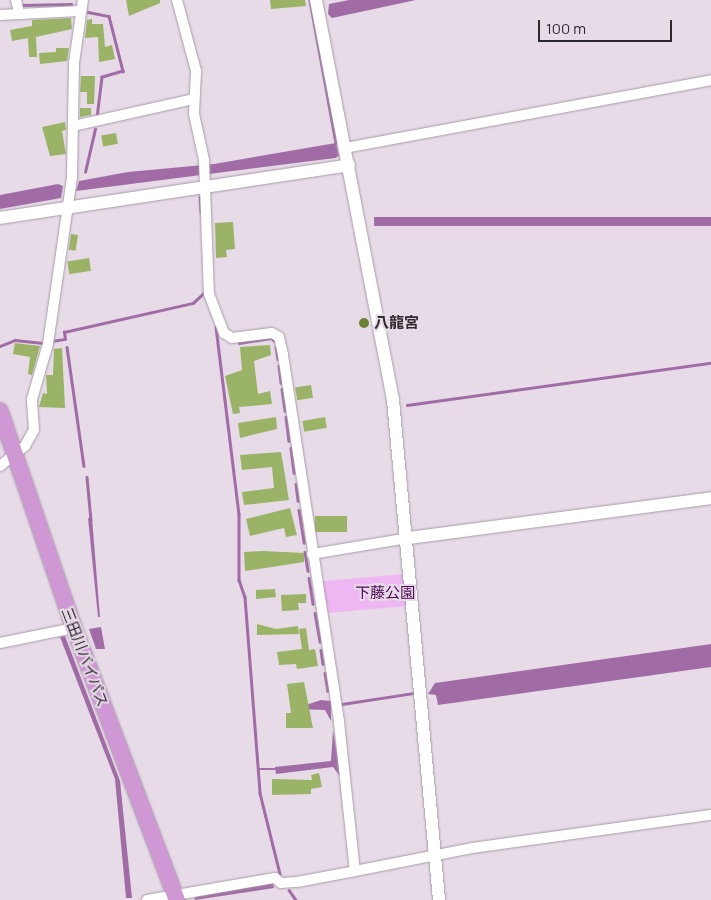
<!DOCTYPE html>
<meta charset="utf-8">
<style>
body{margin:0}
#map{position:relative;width:711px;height:900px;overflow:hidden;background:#e7dbe8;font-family:Manrope,"Noto Sans JP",sans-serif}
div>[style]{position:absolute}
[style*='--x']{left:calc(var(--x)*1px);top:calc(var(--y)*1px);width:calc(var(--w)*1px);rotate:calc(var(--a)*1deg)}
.green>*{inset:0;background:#eeb6f3;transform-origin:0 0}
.water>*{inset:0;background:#a16ca6;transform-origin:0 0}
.stream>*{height:2.5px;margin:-1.25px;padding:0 1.25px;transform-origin:1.25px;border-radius:1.25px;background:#a16ca6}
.building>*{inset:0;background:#9bb367;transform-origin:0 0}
.roads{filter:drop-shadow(0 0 1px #a79ba8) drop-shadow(0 0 1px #a79ba8)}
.minor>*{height:10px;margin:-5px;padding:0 5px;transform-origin:5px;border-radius:5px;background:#fff}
.tertiary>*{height:12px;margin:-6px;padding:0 6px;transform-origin:6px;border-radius:6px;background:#fff}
.trunk>*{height:16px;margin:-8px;padding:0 8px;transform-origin:8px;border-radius:8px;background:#cf97d4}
.dots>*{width:14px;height:14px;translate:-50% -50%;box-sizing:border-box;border:2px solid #e7dbe8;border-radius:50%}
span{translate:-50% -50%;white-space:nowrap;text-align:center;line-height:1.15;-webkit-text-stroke:4px #e7dbe8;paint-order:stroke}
.poi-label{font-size:15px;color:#2e292e;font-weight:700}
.left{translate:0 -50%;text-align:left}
.park-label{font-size:15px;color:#4c0653}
.street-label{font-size:15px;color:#2e292e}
.scale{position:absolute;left:538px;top:20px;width:134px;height:22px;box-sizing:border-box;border:2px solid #2e292e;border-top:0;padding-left:6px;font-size:15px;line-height:18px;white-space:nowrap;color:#2e292e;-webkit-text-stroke:4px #e7dbe8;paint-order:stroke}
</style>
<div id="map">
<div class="green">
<div style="left:405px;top:574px;width:32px;height:86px;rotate:85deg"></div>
</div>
<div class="water">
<div style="clip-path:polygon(349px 0,416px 0,332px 18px,328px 14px,329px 4px)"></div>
<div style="clip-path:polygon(336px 143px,339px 156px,335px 158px,76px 191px,79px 181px,128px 172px,214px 164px)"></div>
<div style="clip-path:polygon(58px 184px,63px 186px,61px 198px,0 209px,0 195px)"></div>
<div style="left:711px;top:217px;width:9px;height:337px;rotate:90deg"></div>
<div style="clip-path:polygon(88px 518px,92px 518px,100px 617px,98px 617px)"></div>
<div style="clip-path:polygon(101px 627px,105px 649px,96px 649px,89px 629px)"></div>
<div style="clip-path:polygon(65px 636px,120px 781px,132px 898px,126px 898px,115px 779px,60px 637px)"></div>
<div style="clip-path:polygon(711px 644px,711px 667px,438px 705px,436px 695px,428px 694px,435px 683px)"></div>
<div style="clip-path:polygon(321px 700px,331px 701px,331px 721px,325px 710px,294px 709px)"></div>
<div style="clip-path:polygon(333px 730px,341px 778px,333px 767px,276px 774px,275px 767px,331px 761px)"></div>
<div style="clip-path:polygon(273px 883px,274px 888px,195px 900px,194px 896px)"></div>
</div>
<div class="stream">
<div style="--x:310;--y:0;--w:145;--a:79.7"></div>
<div style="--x:22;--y:5;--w:49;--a:-1.2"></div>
<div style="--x:88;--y:12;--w:21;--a:11"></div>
<div style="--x:109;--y:16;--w:57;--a:75.7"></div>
<div style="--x:123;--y:71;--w:22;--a:164"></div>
<div style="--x:102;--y:77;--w:41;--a:97"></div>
<div style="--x:85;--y:172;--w:44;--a:-76.9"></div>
<div style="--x:200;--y:197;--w:16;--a:86"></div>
<div style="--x:216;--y:327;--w:188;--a:83"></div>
<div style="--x:239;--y:514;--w:66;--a:90"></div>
<div style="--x:239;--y:580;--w:18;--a:71"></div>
<div style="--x:245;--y:597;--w:197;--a:85.6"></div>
<div style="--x:260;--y:793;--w:83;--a:76.1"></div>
<div style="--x:52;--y:341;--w:13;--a:-9"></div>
<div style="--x:65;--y:339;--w:7;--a:-98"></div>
<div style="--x:64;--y:332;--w:132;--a:-12.7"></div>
<div style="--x:193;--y:303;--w:16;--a:-43"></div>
<div style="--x:239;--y:343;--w:32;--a:-9"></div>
<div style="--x:271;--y:338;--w:6;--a:39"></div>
<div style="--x:0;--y:346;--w:16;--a:-22"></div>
<div style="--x:15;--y:340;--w:28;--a:6"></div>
<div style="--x:67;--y:347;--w:120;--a:81.9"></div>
<div style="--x:276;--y:347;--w:12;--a:81"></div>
<div style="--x:279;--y:366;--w:17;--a:83"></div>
<div style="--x:282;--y:389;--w:22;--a:82"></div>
<div style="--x:407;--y:405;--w:307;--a:-7.9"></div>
<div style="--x:286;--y:417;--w:24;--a:83"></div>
<div style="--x:291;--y:448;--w:25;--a:83"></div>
<div style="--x:87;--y:477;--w:43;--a:84.7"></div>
<div style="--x:296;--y:484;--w:17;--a:83"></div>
<div style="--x:299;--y:510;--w:33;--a:81"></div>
<div style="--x:305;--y:552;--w:19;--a:81"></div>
<div style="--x:309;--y:578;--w:26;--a:81"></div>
<div style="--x:315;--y:613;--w:29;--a:80"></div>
<div style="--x:321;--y:650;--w:14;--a:82"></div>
<div style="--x:325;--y:673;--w:18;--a:81"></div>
<div style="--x:342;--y:704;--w:73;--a:-8.7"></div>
<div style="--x:258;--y:769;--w:17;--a:0"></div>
<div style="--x:289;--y:890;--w:12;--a:55"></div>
</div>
<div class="building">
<div style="clip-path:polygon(126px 0,160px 0,160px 3px,129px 16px)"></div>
<div style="clip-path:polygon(270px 0,305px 0,306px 6px,271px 9px)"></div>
<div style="clip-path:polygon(71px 18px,72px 29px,36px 37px,37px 57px,29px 57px,28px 38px,12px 41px,10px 30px,32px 26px,32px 20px)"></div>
<div style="clip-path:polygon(92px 19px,92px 24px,103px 24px,105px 47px,112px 45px,115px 59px,99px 62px,98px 37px,85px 38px,87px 20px)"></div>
<div style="clip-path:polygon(56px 48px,69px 48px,67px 61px,40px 64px,39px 53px,56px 52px)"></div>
<div style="clip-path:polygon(81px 76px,95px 76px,94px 104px,87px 104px,87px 92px,80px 92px)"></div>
<div style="clip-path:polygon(80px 108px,91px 108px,91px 115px,80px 117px)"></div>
<div style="clip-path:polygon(65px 122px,66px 130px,62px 131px,66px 154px,50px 156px,42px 127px)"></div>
<div style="left:116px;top:133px;width:11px;height:15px;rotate:80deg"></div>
<div style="clip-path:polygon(233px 222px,235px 249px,226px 250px,227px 257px,216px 258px,215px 223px)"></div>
<div style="left:71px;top:234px;width:7px;height:16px;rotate:8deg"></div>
<div style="left:89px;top:258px;width:13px;height:22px;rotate:81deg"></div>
<div style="clip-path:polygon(15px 343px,40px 346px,32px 375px,28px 374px,30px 357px,13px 354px)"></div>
<div style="clip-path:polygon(270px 345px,271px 355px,254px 361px,258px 394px,270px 391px,272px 404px,239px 407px,240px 413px,233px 414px,225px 376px,242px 370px,240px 347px)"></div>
<div style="clip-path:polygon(62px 348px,65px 408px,39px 407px,43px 393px,47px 394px,46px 375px,53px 375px,54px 349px)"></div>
<div style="left:311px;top:385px;width:13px;height:16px;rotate:81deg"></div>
<div style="clip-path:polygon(276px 417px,277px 429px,240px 438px,238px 423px)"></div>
<div style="left:325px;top:417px;width:11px;height:23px;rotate:80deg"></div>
<div style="clip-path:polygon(281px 452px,289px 500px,244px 505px,242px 492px,274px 488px,272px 467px,242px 470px,240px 455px)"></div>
<div style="clip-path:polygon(290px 508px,297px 535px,286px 537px,284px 528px,250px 536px,246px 519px)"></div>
<div style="left:315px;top:516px;width:32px;height:16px"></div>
<div style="clip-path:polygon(263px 551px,304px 553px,304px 562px,245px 571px,244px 552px)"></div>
<div style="clip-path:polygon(275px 589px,276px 597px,256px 599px,256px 590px)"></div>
<div style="clip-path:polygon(306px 594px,306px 603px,298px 603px,299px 610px,282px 611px,281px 595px)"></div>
<div style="clip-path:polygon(257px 624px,276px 629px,298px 626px,299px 634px,257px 635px)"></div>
<div style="clip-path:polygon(306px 628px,309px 650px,315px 649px,318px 666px,297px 669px,296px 664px,279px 665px,277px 652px,302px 649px,299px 629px)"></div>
<div style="clip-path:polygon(304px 682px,313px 728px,286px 728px,286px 713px,291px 713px,287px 684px)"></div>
<div style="clip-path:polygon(319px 773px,322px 787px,311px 789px,311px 794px,272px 795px,272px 779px,312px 780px,311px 775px)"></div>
</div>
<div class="roads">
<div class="minor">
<div style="--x:16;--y:0;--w:13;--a:77"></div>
<div style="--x:177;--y:0;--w:73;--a:75"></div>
<div style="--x:196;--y:71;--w:43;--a:92.7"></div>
<div style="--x:194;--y:114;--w:47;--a:77.7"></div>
<div style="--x:204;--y:160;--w:134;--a:87.9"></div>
<div style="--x:209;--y:294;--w:42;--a:69"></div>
<div style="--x:224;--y:333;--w:9;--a:32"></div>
<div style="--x:232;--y:338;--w:40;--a:-7.1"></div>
<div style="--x:272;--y:333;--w:8;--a:30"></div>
<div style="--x:279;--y:337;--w:18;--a:77"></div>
<div style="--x:283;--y:355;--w:371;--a:81.3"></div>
<div style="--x:339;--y:722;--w:150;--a:83.9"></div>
<div style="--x:355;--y:871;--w:119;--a:-11.1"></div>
<div style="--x:472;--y:848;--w:241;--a:-7.9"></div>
<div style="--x:0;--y:15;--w:79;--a:-2.9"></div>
<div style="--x:73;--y:126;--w:124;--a:-12.6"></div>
<div style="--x:345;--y:148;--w:372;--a:-10.5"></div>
<div style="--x:0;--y:466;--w:32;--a:-39"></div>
<div style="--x:25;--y:446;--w:18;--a:-61"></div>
<div style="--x:34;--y:430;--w:31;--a:-94"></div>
<div style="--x:32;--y:399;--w:57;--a:-73.8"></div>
<div style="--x:48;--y:344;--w:169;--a:-81.8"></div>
<div style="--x:72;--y:177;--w:114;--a:-89"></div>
<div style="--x:74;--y:63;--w:64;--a:-81.9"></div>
<div style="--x:312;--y:554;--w:98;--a:-9.4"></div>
<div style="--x:0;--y:643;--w:76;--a:-11.5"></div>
<div style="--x:147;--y:900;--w:130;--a:-9.8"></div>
<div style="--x:275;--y:878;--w:8;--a:40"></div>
<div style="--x:281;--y:883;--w:16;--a:-4"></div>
<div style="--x:297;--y:882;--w:59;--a:-10.7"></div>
</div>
<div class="tertiary">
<div style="--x:316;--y:0;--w:407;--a:79.1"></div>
<div style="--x:393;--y:400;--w:502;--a:84.74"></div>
<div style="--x:0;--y:218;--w:353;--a:-8.6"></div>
<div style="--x:409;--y:538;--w:305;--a:-7.5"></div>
</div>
<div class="trunk">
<div style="--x:0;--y:411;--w:229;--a:71.2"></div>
<div style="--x:74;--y:628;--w:291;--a:69.3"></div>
</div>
</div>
<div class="dots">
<div style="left:364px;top:323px;background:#6c8334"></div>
</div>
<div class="poi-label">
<span class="left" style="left:374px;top:323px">八龍宮</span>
</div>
<div class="park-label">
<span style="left:385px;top:593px">下藤公園</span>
</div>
<div class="street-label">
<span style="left:85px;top:657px;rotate:69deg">三田川バイパス</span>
</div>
<div class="scale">100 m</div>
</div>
